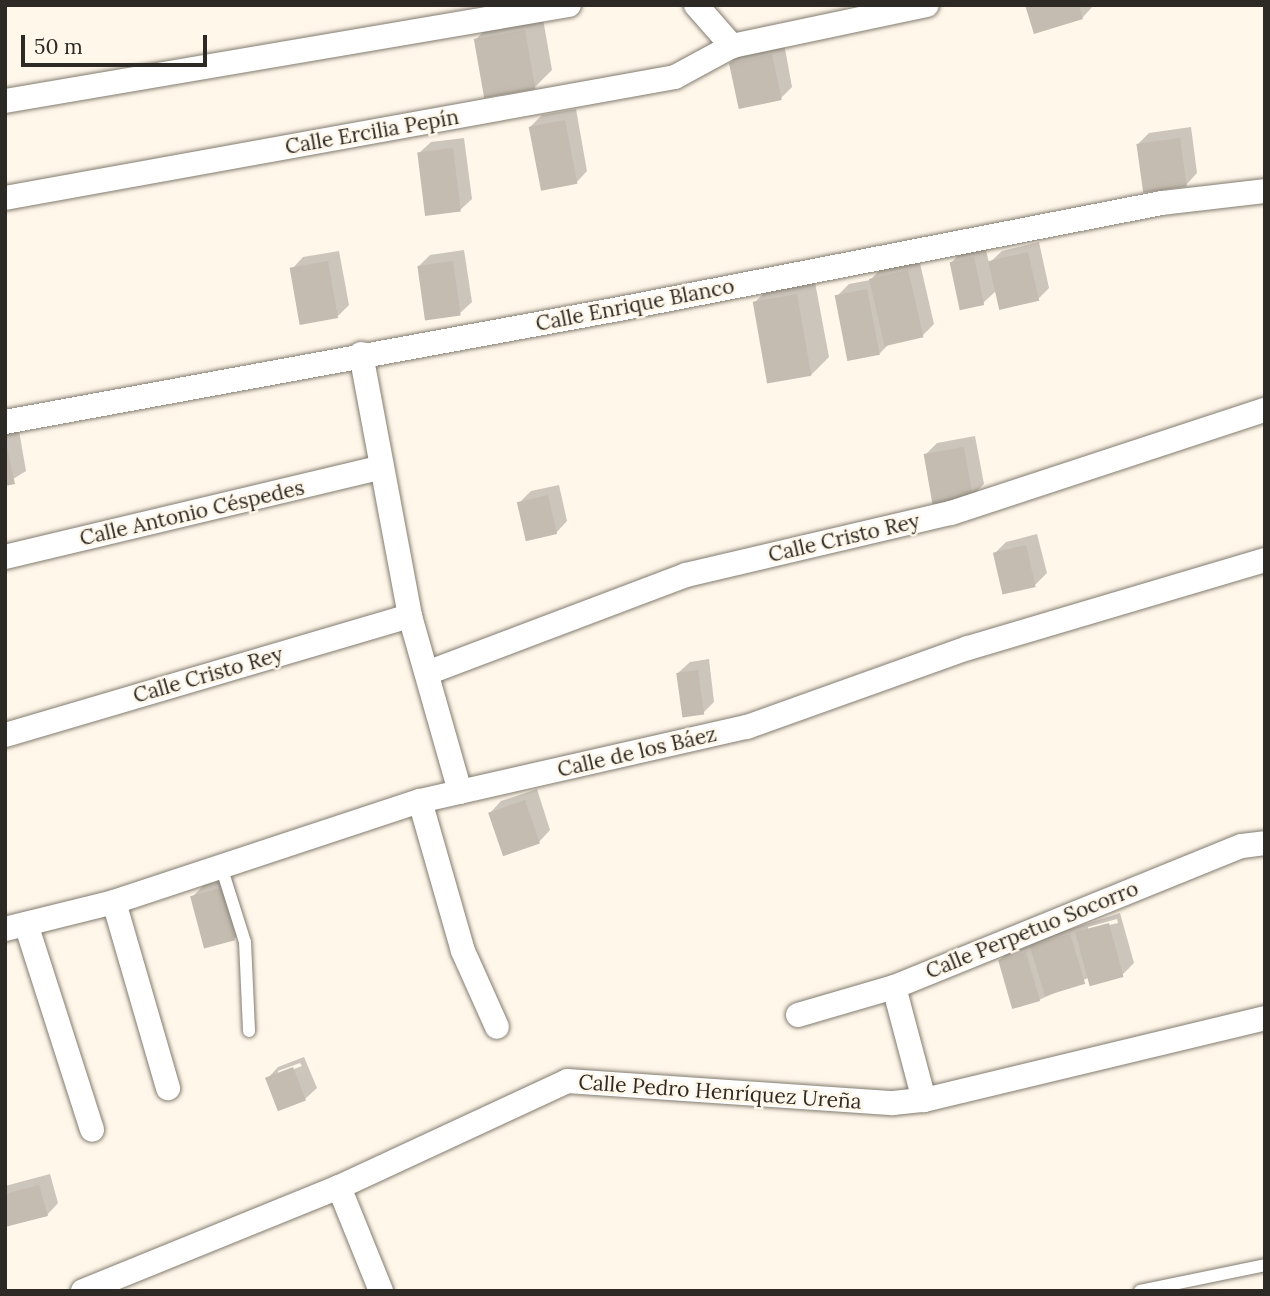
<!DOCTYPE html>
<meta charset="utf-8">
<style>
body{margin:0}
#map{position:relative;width:1270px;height:1296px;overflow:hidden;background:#fff7ea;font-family:Lora,serif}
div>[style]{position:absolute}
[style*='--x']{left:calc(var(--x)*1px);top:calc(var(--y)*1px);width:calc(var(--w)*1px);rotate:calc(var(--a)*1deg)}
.shadow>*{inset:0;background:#0003}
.building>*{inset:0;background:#c4bcb0;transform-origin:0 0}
.roads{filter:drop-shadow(0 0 2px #827b6f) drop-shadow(0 0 2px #827b6f)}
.lane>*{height:12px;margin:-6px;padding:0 6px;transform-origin:6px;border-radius:6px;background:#fff}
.street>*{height:24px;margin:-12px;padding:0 12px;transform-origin:12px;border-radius:12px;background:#fff}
span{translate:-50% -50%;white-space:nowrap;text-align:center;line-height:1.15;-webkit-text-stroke:5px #fff7ea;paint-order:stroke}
.street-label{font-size:21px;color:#2d2a25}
.frame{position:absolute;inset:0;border:7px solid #2d2a25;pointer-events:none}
.scale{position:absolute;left:21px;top:35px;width:186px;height:32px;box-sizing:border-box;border:4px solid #2d2a25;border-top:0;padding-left:9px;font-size:21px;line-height:24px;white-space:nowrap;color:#2d2a25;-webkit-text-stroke:5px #fff7ea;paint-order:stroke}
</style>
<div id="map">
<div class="shadow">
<div style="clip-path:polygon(1027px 5px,1094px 5px,1083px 17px,1035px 31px)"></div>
<div style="clip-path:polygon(542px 13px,552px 70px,535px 87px,476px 39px,494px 22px)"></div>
<div style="clip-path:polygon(784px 43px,792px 87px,781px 98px,730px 63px,742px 51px)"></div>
<div style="clip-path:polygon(576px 109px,587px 171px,576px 183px,530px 127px,542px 115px)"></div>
<div style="clip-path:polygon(1191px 127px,1197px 173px,1186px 185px,1138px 144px,1149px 133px)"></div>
<div style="clip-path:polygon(464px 138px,472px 199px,460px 210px,419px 153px,431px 142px)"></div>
<div style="clip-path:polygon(1039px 242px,1049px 288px,1038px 299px,997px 290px,983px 303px,951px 263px,962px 251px,985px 246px,989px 263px,1002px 251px)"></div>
<div style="clip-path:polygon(464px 250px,472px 302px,460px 313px,418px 267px,430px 255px)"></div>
<div style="clip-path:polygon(339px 251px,349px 305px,337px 317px,292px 269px,303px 257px)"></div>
<div style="clip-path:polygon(919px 259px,934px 324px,922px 336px,890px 343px,879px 354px,837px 296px,849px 284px,870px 280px,882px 268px)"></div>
<div style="clip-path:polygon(814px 277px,829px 357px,811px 375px,755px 302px,772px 285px)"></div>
<div style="clip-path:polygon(18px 425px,26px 471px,5px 484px,5px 427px)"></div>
<div style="clip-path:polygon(975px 436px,984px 484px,972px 496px,926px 454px,937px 443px)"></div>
<div style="clip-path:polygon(559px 485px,567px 521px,556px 533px,519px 503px,531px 491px)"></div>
<div style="clip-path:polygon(1037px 534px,1047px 573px,1035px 585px,995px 553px,1006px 542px)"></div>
<div style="clip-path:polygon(709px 659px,714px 702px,703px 713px,678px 673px,690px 662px)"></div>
<div style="clip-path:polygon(537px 789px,550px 830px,539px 842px,490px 813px,501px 801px)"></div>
<div style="clip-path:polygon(232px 878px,246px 927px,234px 939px,192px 897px,204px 885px)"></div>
<div style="clip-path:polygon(evenodd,1120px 913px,1134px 963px,1122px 975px,1088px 978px,1039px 1000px,1000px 960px,1011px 948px,1120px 913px,1117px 919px,1118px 923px,1088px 930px,1088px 927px,1117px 919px)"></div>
<div style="clip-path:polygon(evenodd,304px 1057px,317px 1088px,305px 1099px,267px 1079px,278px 1067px,304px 1057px,300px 1063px,302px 1066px,278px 1075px,278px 1071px,300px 1063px)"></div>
<div style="clip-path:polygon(50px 1174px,58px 1203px,47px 1215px,5px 1226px,5px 1186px)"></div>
</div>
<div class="building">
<div style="clip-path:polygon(1025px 5px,1079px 5px,1083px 19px,1034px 34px)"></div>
<div style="left:525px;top:30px;width:60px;height:52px;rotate:80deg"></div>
<div style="left:772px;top:54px;width:47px;height:44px;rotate:78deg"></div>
<div style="left:565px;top:120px;width:65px;height:37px;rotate:79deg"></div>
<div style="left:1180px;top:138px;width:49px;height:44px;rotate:82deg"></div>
<div style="left:453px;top:148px;width:64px;height:36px;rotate:83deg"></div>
<div style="left:1028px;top:252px;width:50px;height:41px;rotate:77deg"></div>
<div style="left:974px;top:257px;width:49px;height:25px;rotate:78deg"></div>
<div style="left:328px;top:261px;width:58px;height:39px;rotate:80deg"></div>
<div style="left:453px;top:261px;width:55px;height:36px;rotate:82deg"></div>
<div style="left:908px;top:270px;width:69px;height:40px;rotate:77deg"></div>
<div style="left:867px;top:289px;width:67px;height:33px;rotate:79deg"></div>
<div style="left:797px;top:294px;width:83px;height:45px;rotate:80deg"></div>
<div style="clip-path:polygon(5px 438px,15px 484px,5px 486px)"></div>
<div style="left:964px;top:447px;width:51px;height:41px;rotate:80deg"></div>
<div style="left:548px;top:495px;width:40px;height:32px;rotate:77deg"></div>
<div style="left:1026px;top:545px;width:43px;height:34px;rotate:77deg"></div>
<div style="left:698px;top:670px;width:45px;height:22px;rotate:82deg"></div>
<div style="left:525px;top:800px;width:46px;height:39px;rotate:71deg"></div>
<div style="left:221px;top:888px;width:54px;height:32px;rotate:75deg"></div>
<div style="left:1109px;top:923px;width:56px;height:35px;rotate:75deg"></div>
<div style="left:1070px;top:934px;width:52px;height:42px;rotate:73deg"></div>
<div style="left:1026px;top:952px;width:51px;height:29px;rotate:74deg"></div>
<div style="left:293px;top:1067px;width:36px;height:30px;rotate:69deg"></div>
<div style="clip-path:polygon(39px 1185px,48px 1216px,5px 1227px,5px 1194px)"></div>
</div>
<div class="roads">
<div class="lane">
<div style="--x:221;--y:866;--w:80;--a:72.5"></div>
<div style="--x:245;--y:942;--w:89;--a:87.4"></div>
<div style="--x:1140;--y:1291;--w:128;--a:-11.7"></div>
</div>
<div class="street">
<div style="--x:696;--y:5;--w:55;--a:48.7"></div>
<div style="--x:5;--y:101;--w:572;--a:-9.66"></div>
<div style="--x:5;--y:198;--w:681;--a:-10.24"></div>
<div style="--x:675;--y:77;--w:65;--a:-28.5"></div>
<div style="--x:732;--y:46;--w:199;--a:-11.9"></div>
<div style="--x:361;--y:354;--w:267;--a:79.4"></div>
<div style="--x:410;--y:616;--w:183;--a:74.1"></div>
<div style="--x:5;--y:422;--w:624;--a:-10.43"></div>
<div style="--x:619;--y:309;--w:553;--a:-11.05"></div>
<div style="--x:1162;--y:203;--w:104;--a:-6.6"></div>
<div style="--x:5;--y:557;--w:384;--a:-13.4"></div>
<div style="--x:427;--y:673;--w:277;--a:-20.7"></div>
<div style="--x:686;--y:575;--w:272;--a:-13.2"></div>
<div style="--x:951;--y:513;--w:330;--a:-18.2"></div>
<div style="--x:5;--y:735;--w:422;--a:-16.4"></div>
<div style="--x:420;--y:801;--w:156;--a:74"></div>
<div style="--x:463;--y:951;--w:83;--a:65.9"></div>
<div style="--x:114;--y:902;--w:194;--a:73.8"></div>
<div style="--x:26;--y:924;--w:216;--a:72.2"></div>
<div style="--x:5;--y:929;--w:112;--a:-13.9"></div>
<div style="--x:114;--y:902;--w:322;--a:-18.3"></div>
<div style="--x:420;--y:801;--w:335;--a:-12.8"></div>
<div style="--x:747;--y:727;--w:235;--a:-19.7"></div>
<div style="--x:968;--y:648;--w:310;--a:-16.5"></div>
<div style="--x:894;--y:987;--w:117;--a:75.1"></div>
<div style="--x:798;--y:1015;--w:100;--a:-16.3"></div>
<div style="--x:894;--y:987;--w:375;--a:-22.1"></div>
<div style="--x:1242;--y:846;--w:23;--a:-7"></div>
<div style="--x:339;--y:1187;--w:112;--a:68"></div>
<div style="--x:83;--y:1291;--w:276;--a:-22.1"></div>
<div style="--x:339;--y:1187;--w:251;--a:-24.9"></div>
<div style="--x:567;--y:1081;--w:327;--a:3.9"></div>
<div style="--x:893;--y:1103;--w:31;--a:-6"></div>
<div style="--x:924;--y:1100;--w:351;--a:-13.5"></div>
</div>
</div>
<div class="street-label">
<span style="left:372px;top:132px;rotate:-10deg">Calle Ercilia Pepín</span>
<span style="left:635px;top:305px;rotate:-11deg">Calle Enrique Blanco</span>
<span style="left:192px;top:513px;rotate:-13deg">Calle Antonio Céspedes</span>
<span style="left:844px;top:538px;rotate:-13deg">Calle Cristo Rey</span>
<span style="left:208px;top:675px;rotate:-16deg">Calle Cristo Rey</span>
<span style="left:637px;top:752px;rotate:-13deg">Calle de los Báez</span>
<span style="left:1032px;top:930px;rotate:-22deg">Calle Perpetuo Socorro</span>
<span style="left:720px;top:1092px;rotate:4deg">Calle Pedro Henríquez Ureña</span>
</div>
<div class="frame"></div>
<div class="scale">50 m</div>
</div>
